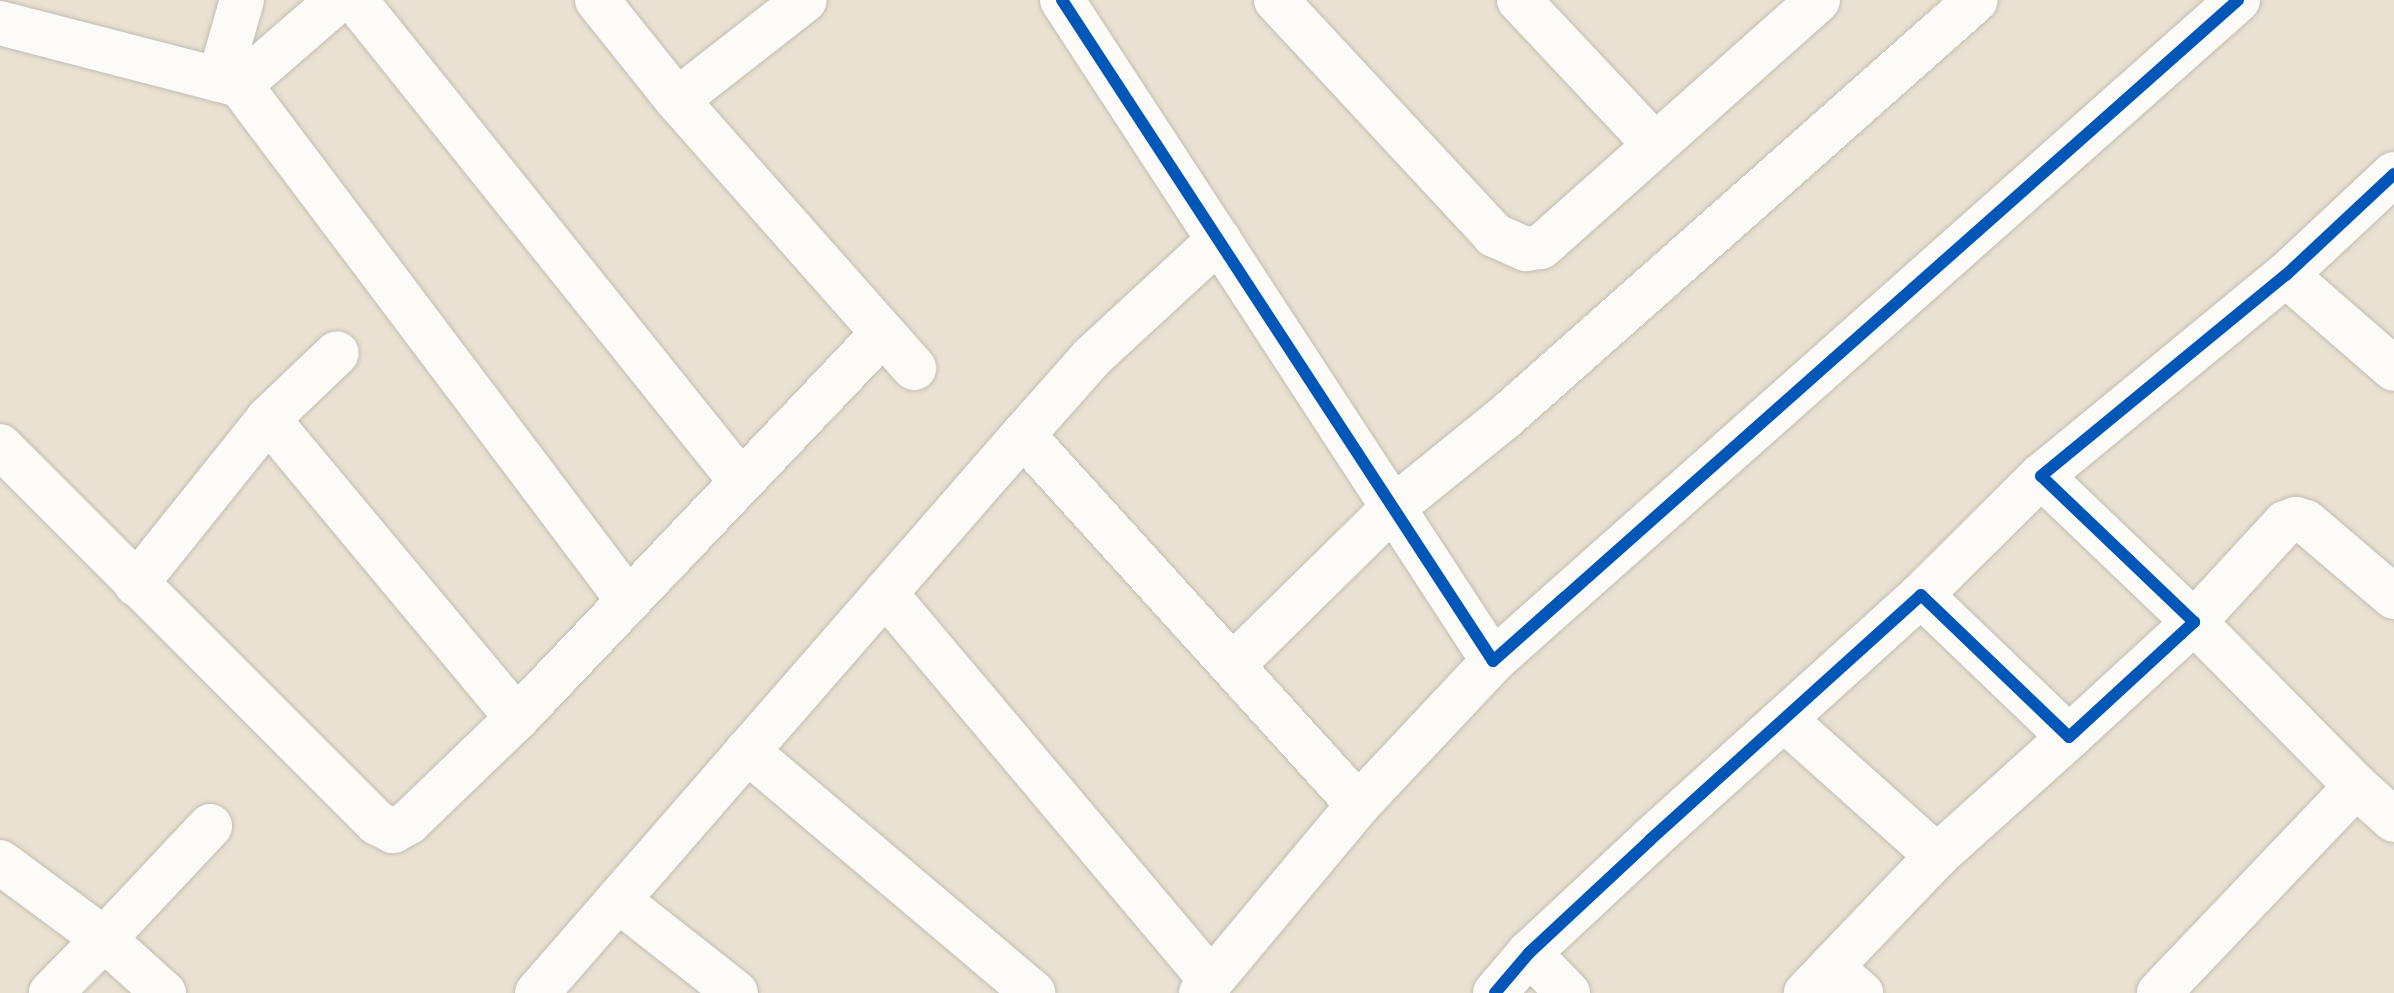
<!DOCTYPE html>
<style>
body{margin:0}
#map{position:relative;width:2394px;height:993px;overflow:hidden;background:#e9e2d3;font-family:"Golos Text",sans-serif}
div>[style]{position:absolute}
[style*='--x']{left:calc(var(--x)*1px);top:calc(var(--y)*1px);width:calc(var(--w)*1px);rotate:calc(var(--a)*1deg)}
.roads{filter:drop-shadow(0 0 2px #c3bdb2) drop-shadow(0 0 2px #c3bdb2)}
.minor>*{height:44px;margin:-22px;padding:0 22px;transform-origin:22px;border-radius:22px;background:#fcfbf8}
.cycleway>*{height:12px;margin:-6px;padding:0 6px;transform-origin:6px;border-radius:6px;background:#0057b8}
span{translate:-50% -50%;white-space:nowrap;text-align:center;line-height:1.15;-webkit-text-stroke:6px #fff;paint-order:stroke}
</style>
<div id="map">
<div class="roads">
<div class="minor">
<div style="--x:355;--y:0;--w:615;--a:51.27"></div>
<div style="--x:597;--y:0;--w:128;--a:51.3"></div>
<div style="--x:677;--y:100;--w:162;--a:-38"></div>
<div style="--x:1062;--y:0;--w:789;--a:56.89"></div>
<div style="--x:1493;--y:661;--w:996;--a:-41.58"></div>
<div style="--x:1276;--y:0;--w:321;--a:47.1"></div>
<div style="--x:1494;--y:235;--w:35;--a:24"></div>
<div style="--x:1526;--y:249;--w:15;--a:-8"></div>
<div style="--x:1541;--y:247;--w:371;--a:-41.7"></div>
<div style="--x:1519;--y:0;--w:199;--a:46.8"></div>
<div style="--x:0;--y:23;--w:248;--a:14.5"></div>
<div style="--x:240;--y:85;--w:130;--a:-40.9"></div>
<div style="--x:219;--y:80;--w:83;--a:-74"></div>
<div style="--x:240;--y:85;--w:645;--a:53.01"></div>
<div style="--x:677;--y:100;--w:358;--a:48.5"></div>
<div style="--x:2286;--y:275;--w:143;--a:41"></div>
<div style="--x:268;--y:419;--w:389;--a:50.2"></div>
<div style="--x:1023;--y:435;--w:104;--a:-48.5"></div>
<div style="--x:1092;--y:357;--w:173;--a:-42.7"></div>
<div style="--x:0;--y:446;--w:533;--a:45"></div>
<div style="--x:377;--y:823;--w:18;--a:27"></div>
<div style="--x:393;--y:831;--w:18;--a:-29"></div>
<div style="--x:409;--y:822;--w:150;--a:-43.9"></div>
<div style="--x:517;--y:718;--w:531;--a:-46.45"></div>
<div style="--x:136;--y:584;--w:211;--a:-51.3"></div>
<div style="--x:268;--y:419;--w:95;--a:-43.7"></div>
<div style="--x:885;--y:593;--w:506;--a:49.89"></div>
<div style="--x:1921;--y:595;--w:169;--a:-44.8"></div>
<div style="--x:1233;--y:665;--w:226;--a:-44.5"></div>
<div style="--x:1394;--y:507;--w:141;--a:-39"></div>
<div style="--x:1504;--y:418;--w:630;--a:-41.53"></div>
<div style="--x:1786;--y:721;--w:203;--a:41.8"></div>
<div style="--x:1937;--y:856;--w:190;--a:133.7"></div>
<div style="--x:747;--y:751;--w:375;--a:40.2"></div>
<div style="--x:2356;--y:786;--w:51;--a:41.8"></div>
<div style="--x:1937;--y:856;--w:178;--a:-42"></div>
<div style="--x:0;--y:862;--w:129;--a:36.5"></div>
<div style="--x:104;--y:939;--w:76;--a:134.5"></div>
<div style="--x:618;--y:900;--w:150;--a:38.2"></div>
<div style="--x:1529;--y:953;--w:56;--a:45.7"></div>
<div style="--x:1831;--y:967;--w:40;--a:41"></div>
<div style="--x:164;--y:993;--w:81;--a:-138"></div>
<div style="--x:104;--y:939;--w:155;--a:-46.8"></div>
<div style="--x:537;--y:993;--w:740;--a:-48.95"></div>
<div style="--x:1023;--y:435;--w:499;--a:47.8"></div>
<div style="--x:1201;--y:993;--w:245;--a:-50.1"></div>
<div style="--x:1358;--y:805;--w:197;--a:-46.8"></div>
<div style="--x:1495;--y:993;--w:52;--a:-49.6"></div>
<div style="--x:1529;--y:953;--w:166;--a:-43"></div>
<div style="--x:1650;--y:840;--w:365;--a:-42.1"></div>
<div style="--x:1921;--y:595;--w:205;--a:43.8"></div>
<div style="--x:2069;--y:737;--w:170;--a:-42.6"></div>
<div style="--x:2194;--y:622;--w:211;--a:-136.3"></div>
<div style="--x:2041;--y:476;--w:317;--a:-39.4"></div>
<div style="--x:2286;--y:275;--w:148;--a:-43.1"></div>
<div style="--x:2159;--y:993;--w:286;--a:-46.4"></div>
<div style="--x:2356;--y:786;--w:231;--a:-134.6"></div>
<div style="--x:2194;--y:622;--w:134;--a:-47.4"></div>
<div style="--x:2285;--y:523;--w:12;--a:-20"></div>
<div style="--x:2296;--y:519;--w:10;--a:17"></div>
<div style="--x:2306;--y:522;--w:116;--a:40.4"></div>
</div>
</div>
<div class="cycleway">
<div style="--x:1062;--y:0;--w:789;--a:56.89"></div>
<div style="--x:1493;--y:661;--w:996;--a:-41.58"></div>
<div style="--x:1495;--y:993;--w:52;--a:-49.6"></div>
<div style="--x:1529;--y:953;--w:166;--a:-43"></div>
<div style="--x:1650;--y:840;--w:365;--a:-42.1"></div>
<div style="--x:1921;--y:595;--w:205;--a:43.8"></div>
<div style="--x:2069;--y:737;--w:170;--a:-42.6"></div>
<div style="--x:2194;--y:622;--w:211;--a:-136.3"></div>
<div style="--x:2041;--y:476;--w:317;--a:-39.4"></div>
<div style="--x:2286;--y:275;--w:148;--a:-43.1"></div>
</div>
</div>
